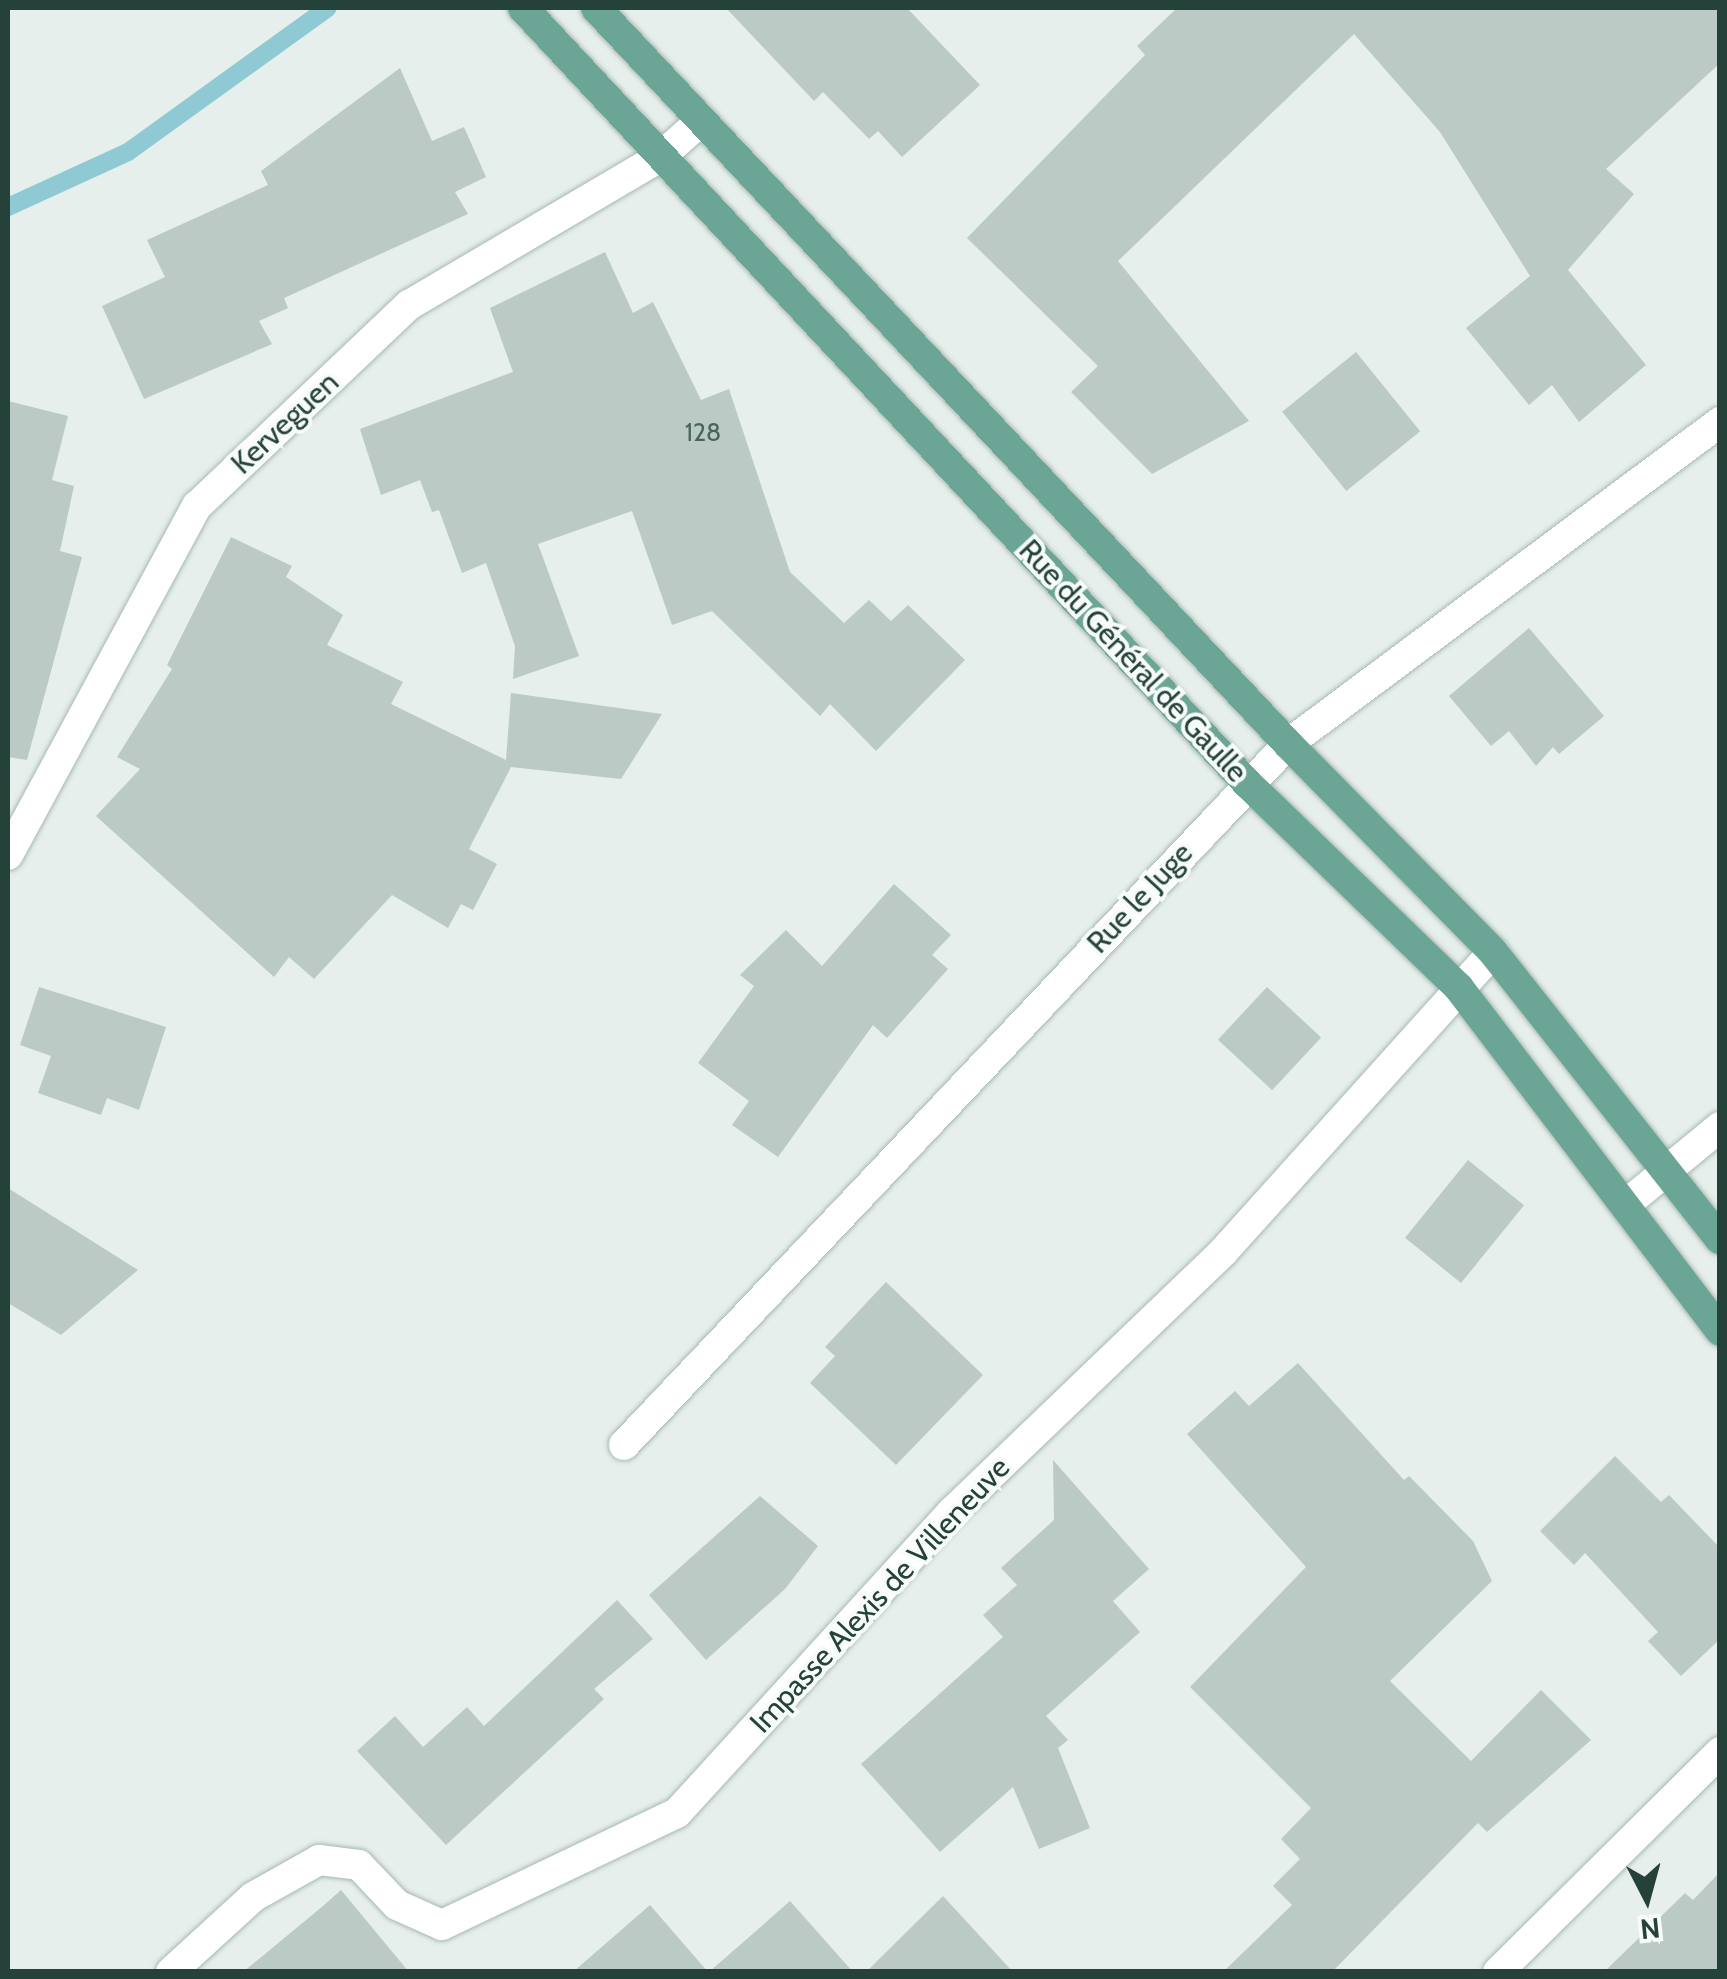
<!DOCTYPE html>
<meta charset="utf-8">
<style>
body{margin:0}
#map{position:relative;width:1727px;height:1979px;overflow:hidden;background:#e6efeb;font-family:Cabin,sans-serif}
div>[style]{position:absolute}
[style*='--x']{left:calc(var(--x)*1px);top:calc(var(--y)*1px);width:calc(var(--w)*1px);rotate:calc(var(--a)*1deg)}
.stream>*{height:18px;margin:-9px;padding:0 9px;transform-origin:9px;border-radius:9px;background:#8ec9d4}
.building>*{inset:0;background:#bbcac4;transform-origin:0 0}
.roads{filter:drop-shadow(0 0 2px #a8b8b2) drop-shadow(0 0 2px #a8b8b2)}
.minor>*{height:30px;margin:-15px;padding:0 15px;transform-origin:15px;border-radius:15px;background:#fff}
.major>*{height:30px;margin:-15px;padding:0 15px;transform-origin:15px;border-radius:15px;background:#6aa596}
span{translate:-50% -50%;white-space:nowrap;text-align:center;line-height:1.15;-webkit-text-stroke:8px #f7fbf9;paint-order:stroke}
.number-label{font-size:25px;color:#4a645c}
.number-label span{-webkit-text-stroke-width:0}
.street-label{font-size:30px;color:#24423a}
.frame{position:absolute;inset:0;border:10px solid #24423a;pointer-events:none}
.north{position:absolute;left:1597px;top:1849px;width:100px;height:100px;-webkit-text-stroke:8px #f7fbf9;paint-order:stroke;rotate:174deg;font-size:28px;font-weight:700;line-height:40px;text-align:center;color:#24423a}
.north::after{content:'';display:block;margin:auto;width:35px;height:45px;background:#24423a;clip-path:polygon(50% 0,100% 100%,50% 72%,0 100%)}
</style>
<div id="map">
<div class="stream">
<div style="--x:8;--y:207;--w:132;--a:-24.6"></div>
<div style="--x:128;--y:152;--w:246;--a:-35.8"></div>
</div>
<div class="building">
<div style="clip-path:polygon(726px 8px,907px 8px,980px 85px,902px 157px,878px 131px,869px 139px,823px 92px,814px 101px)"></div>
<div style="clip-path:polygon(1177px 8px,1720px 8px,1720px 63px,1606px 169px,1634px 194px,1568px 270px,1646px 365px,1579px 422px,1552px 385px,1529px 405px,1466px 328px,1530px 276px,1440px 132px,1354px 34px,1118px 261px,1249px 421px,1152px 474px,1071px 392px,1098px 366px,967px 238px,1145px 55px,1137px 46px)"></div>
<div style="clip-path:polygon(400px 68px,432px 141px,464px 127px,486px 177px,455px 192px,468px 214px,284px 298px,288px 308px,259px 321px,272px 344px,144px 399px,102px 306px,165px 277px,147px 240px,268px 185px,261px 171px)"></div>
<div style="clip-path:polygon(605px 252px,633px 313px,653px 302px,701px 400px,729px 389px,790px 572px,844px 623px,869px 600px,891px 621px,908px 605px,965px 660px,876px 751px,830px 704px,820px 716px,712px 611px,672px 625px,632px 511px,538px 544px,579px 656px,513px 679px,515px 646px,486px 563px,462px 573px,439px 510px,432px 512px,420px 480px,381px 495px,360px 429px,513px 372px,490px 308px)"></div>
<div style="left:1356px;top:352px;width:102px;height:95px;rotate:51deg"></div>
<div style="clip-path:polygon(8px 401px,68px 416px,52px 480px,74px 486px,60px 551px,82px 557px,27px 760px,8px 757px)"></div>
<div style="clip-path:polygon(231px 537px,292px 566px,286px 577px,343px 615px,327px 645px,403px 682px,391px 704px,506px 760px,511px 693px,662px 714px,621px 779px,511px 767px,469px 849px,497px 864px,473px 910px,461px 904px,448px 928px,392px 895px,314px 979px,289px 957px,274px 977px,96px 816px,140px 769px,117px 757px,172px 669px,167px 665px)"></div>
<div style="clip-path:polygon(1529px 628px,1604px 716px,1559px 754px,1553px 747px,1536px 766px,1509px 731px,1491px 746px,1449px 696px)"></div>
<div style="clip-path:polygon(894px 884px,951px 935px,932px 955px,948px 969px,887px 1038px,873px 1025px,778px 1157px,732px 1125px,749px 1101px,698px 1063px,754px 986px,740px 975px,786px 930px,822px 966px)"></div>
<div style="clip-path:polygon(39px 987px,166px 1027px,139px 1110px,107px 1098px,101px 1115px,38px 1093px,51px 1056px,20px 1045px)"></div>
<div style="left:1267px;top:987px;width:74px;height:72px;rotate:43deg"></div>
<div style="left:1468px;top:1160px;width:72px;height:100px;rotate:39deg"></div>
<div style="clip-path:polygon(8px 1188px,138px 1270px,61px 1335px,8px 1303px)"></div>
<div style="clip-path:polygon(886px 1282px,983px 1375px,896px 1465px,810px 1383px,835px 1356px,825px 1347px)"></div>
<div style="clip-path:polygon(1298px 1363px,1404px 1480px,1409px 1476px,1473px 1541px,1492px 1581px,1390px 1681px,1471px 1761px,1541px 1690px,1591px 1740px,1487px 1832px,1478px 1823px,1332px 1972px,1223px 1972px,1292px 1905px,1273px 1886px,1300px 1859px,1281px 1839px,1311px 1808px,1190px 1687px,1306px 1567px,1187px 1434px,1235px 1391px,1249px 1406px)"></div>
<div style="clip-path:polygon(1615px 1456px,1661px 1502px,1669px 1495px,1720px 1548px,1720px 1639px,1681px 1676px,1648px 1641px,1658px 1632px,1585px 1553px,1574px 1565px,1540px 1531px)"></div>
<div style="clip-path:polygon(1053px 1460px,1149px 1569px,1113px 1601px,1140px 1632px,1046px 1716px,1068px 1740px,1058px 1748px,1090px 1828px,1039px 1849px,1013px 1787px,940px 1852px,861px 1764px,1003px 1637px,983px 1615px,1017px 1585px,1001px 1568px,1054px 1520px)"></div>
<div style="clip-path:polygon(760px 1496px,818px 1546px,785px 1589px,706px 1660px,649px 1595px)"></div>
<div style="clip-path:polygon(617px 1600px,653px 1639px,594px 1689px,604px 1699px,446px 1845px,357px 1751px,395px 1716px,423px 1747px,467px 1707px,484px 1726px)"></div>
<div style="clip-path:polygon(1720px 1872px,1720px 1972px,1604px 1972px,1685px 1893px,1693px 1900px)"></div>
<div style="clip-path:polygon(341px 1890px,409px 1972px,243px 1972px,323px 1906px)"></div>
<div style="clip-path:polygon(943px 1896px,1013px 1972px,866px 1972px)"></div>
<div style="clip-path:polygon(790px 1901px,853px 1972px,709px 1972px,765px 1923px)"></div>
<div style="clip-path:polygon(650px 1905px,708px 1972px,573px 1972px)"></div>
</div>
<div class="roads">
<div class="minor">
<div style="--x:8;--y:855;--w:397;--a:-61.6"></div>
<div style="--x:197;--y:506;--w:292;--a:-43.5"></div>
<div style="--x:409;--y:305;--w:291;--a:-30.5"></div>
<div style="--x:660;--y:157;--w:55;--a:-41.3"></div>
<div style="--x:1625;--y:1205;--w:123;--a:-39.4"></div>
<div style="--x:624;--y:1445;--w:966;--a:-46.55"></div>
<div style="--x:1288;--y:744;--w:539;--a:-36.7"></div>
<div style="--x:171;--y:1972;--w:111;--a:-42.4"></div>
<div style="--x:253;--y:1897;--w:76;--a:-29.3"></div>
<div style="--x:319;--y:1860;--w:40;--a:7.1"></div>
<div style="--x:359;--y:1865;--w:55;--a:46.5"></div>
<div style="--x:397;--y:1905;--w:49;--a:24"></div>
<div style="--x:442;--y:1925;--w:260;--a:-25.5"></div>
<div style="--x:677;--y:1813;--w:408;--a:-47.6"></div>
<div style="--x:952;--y:1512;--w:376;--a:-43.8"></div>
<div style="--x:1223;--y:1252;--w:404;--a:-48"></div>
<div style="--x:1498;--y:1972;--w:313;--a:-44.7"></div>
</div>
<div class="major">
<div style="--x:523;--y:8;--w:1062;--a:46.95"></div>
<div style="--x:1248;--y:784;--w:293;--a:44"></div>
<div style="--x:1459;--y:988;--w:431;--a:52.7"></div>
<div style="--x:596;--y:8;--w:1010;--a:46.76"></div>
<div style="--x:1288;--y:744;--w:292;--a:45.4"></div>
<div style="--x:1493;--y:952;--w:366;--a:51.7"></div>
</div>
</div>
<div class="number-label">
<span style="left:703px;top:432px">128</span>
</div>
<div class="street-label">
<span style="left:285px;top:423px;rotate:-43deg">Kerveguen</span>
<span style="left:1133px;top:661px;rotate:47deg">Rue du Général de Gaulle</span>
<span style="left:1140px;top:898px;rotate:-47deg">Rue le Juge</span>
<span style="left:880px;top:1595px;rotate:-47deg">Impasse Alexis de Villeneuve</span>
</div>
<div class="frame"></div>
<div class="north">N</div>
</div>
